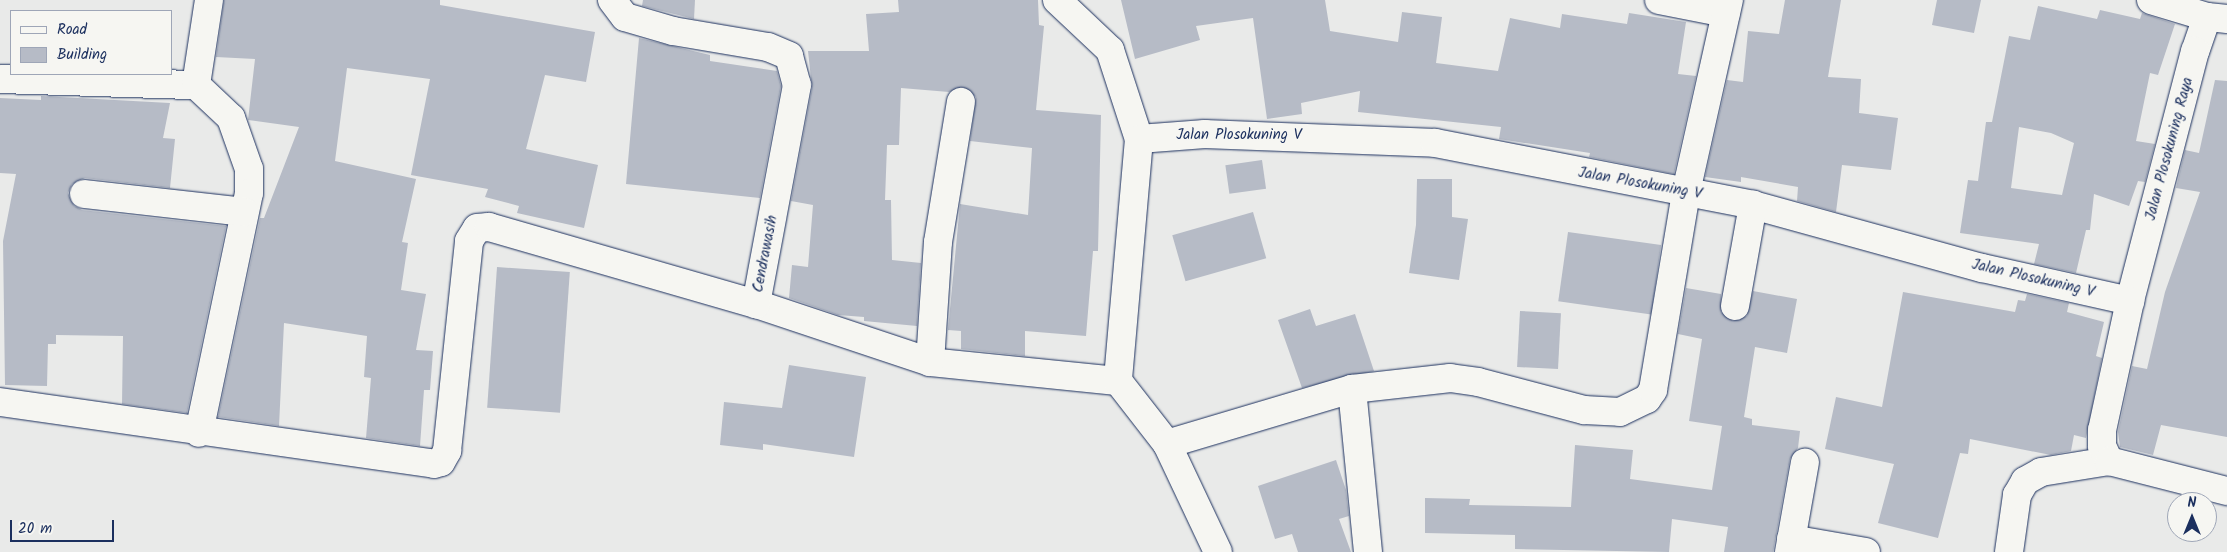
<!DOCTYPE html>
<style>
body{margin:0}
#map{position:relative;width:2227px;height:552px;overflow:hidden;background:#e9eae9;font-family:Kalam,sans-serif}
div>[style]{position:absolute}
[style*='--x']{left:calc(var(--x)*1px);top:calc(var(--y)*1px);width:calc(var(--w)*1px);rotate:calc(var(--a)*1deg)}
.building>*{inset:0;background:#b6bbc6;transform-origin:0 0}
.roads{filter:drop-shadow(0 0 1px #1b2f5e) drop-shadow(0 0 1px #1b2f5e)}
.minor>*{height:28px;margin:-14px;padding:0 14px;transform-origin:14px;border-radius:14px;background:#f6f6f2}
.tertiary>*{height:28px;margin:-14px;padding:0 14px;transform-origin:14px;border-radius:14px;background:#f6f6f2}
span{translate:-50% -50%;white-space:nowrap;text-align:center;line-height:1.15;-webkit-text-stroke:4px #f6f6f2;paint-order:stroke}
.street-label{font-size:15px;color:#1b2f5e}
.legend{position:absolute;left:10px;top:10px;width:162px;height:65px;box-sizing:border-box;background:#f6f6f2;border:1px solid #9ea6b7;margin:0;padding:6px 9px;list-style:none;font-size:15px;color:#1b2f5e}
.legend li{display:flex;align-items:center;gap:10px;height:25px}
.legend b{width:25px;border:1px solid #9ea6b7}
.north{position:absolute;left:2167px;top:492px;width:50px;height:50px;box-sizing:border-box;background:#f6f6f2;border:1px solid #9ea6b7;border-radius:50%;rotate:0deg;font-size:14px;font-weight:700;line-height:20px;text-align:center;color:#1b2f5e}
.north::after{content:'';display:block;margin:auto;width:18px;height:22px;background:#1b2f5e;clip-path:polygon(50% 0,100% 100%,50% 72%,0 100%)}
.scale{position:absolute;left:10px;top:520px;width:104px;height:22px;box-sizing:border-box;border:2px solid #1b2f5e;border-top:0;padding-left:6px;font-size:15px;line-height:18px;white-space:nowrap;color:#1b2f5e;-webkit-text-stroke:4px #f6f6f2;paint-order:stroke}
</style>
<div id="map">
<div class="building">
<div style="clip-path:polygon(224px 0,440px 0,440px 5px,595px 32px,586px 82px,545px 75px,526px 149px,598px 165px,584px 228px,517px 213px,519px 206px,485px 197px,488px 189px,411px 175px,430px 79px,347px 68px,335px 161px,416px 179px,402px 242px,408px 243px,401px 290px,426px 294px,416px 350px,433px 351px,430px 390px,424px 390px,420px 446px,366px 438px,371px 378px,364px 377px,367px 336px,284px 323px,279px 426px,218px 417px,260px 218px,264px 218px,299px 127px,248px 120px,255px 59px,216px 57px)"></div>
<div style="clip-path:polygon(643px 0,695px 0,694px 19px,642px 6px)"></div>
<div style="clip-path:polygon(898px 0,1038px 0,1039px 25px,1044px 26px,1036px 110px,1101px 115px,1098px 251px,1093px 251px,1086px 336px,1025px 331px,1025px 356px,961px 349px,961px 331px,948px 330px,960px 204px,1028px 215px,1032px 148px,970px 141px,976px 97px,963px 87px,949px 92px,901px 88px,899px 145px,887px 145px,885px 200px,891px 200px,892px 260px,921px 263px,917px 326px,864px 321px,864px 317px,838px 315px,789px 298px,792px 265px,808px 267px,813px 205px,791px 201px,812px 88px,808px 51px,869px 51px,866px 14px,899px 12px)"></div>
<div style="clip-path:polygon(1121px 0,1325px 0,1330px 31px,1398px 42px,1402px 12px,1442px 17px,1436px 63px,1498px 71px,1510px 18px,1560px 28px,1562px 14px,1627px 24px,1629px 13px,1686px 22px,1678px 74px,1696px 76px,1674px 174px,1589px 157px,1590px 153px,1499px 139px,1501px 127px,1358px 112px,1360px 91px,1301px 103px,1302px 114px,1267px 119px,1253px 18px,1196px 26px,1200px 40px,1135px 59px)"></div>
<div style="clip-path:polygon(1785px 0,1841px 0,1828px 77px,1861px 79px,1859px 113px,1898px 118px,1891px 170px,1842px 165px,1836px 212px,1797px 201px,1798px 187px,1741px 177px,1741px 182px,1705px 177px,1727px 80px,1743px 82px,1748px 31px,1779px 34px)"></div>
<div style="clip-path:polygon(1937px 0,1981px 0,1974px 33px,1932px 25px)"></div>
<div style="clip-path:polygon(evenodd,2038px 6px,2097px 19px,2100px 10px,2140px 19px,2142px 13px,2175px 24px,2158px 75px,2150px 73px,2136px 141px,2155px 144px,2145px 182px,2138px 181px,2129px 206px,2094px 194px,2090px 230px,2086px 230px,2076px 273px,2034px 264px,2039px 244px,1960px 233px,1968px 180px,1978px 181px,1986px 122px,1992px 122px,2009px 36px,2030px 40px,2038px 6px,2019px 127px,2051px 133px,2074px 143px,2062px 195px,2011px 188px,2019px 127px)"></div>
<div style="clip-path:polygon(639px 38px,710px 55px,710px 61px,777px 71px,781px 86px,760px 198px,626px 184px)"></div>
<div style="clip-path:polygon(2215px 80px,2227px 81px,2227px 437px,2161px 425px,2153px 455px,2120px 447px,2118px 432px,2132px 366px,2147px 369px,2165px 292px,2200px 192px,2176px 188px,2185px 150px,2199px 153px)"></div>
<div style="clip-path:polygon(41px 96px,170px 103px,163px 138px,175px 139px,170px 188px,85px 178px,72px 184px,68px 193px,74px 206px,82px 210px,226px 226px,187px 413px,122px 404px,123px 336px,56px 335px,56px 344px,48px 344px,47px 386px,5px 385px,3px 241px,16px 174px,0 173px,0 98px,41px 100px)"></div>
<div style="left:1262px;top:160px;width:29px;height:37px;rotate:82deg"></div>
<div style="clip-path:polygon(1417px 179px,1452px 179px,1452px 217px,1468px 219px,1459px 280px,1409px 273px,1416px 225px)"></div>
<div style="left:1253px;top:212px;width:48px;height:84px;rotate:74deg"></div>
<div style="left:1568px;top:232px;width:94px;height:70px;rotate:8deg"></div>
<div style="left:497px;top:267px;width:73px;height:141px;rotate:4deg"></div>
<div style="clip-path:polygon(1686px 288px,1721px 294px,1721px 312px,1733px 321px,1747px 316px,1753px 291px,1797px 299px,1787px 353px,1755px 347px,1744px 417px,1752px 419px,1752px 425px,1800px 431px,1798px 448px,1790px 459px,1773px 552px,1724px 552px,1728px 527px,1672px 519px,1669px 552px,1515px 549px,1515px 535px,1425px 533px,1425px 498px,1470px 499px,1469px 505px,1571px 507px,1575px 445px,1633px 450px,1630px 479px,1712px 490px,1722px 426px,1689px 421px,1702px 339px,1678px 334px)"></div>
<div style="clip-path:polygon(1903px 292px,2015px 312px,2018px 300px,2025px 301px,2027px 294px,2069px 303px,2067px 312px,2104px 322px,2096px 356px,2102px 358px,2086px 438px,2074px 435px,2071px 451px,2051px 455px,1970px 439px,1968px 454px,1960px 453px,1938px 538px,1878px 523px,1894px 464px,1825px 449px,1836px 397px,1882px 407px)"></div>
<div style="clip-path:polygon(1310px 309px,1316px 326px,1355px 314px,1374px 371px,1302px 388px,1278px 320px)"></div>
<div style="left:1520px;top:311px;width:41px;height:56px;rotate:3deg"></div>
<div style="clip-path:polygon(789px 365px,866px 377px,854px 457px,763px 444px,763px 450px,720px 445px,724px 402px,782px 408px)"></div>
<div style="clip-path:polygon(1336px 460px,1346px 490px,1349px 516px,1339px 519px,1351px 552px,1298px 552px,1292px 534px,1275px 539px,1258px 486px)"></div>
</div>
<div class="roads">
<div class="minor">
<div style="--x:612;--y:0;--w:21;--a:53"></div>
<div style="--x:625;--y:17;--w:50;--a:16.3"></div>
<div style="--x:673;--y:31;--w:96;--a:9.6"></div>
<div style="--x:768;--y:47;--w:23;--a:23"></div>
<div style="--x:789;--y:56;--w:30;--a:75"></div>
<div style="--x:797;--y:85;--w:223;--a:100.6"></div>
<div style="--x:756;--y:304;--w:183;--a:18.4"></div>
<div style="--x:930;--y:362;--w:189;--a:5.8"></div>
<div style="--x:1057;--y:0;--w:73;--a:43.3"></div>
<div style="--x:1110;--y:50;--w:94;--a:72"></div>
<div style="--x:1139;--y:139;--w:243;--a:95"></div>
<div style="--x:1118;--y:381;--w:80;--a:52.1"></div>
<div style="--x:1167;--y:444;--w:119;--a:64.7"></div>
<div style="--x:1659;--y:0;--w:68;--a:11"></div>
<div style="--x:2151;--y:0;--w:59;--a:16.9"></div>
<div style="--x:0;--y:79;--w:196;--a:1.8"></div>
<div style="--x:196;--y:85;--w:86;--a:-81.3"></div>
<div style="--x:196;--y:85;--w:48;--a:43.3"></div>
<div style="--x:231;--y:118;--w:54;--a:70.6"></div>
<div style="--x:249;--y:169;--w:24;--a:90"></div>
<div style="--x:249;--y:193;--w:245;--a:101.8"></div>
<div style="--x:1139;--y:139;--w:66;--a:-4.3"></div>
<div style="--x:1205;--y:134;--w:230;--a:2.2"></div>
<div style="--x:1435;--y:143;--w:324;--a:11"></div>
<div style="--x:1753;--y:205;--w:238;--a:15.4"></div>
<div style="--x:1982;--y:268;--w:152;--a:12.6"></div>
<div style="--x:84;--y:194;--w:161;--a:6.4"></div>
<div style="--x:1735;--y:306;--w:103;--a:-79.9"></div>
<div style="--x:930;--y:362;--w:120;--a:-86.2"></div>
<div style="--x:938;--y:242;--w:142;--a:-80.7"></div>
<div style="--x:1352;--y:389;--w:164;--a:84.4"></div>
<div style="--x:0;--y:402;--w:438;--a:8.1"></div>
<div style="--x:434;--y:464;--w:7;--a:-16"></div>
<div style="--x:441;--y:462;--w:13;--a:-61"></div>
<div style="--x:447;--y:451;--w:211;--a:-84"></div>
<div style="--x:469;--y:241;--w:15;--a:-58"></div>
<div style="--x:477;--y:228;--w:12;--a:-5"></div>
<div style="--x:489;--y:227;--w:278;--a:16.1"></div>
<div style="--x:1167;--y:444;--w:193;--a:-16.6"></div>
<div style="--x:1352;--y:389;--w:99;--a:-6.4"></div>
<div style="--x:1450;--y:378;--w:28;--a:8"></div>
<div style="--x:1478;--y:382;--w:110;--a:14.8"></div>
<div style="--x:1584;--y:410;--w:36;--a:3"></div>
<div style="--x:1620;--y:412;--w:30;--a:-26"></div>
<div style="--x:1647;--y:399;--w:11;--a:-56"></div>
<div style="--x:1653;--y:390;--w:201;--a:-80.5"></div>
<div style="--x:1686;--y:192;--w:197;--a:-77.4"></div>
<div style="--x:1791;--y:539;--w:76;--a:9.8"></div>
<div style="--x:1789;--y:552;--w:91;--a:-79.9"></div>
<div style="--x:2009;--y:552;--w:58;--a:-82"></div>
<div style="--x:2017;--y:495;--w:16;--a:-60"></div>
<div style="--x:2025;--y:481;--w:18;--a:-29"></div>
<div style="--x:2041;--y:472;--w:69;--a:-9.2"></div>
</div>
<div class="tertiary">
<div style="--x:2227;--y:19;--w:20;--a:-174"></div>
<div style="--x:2207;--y:17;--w:36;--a:109"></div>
<div style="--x:2195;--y:51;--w:258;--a:104.6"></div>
<div style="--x:2130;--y:301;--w:132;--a:102.2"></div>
<div style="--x:2102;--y:430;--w:16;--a:90"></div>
<div style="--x:2102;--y:446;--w:17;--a:65"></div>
<div style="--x:2109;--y:461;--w:122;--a:14.3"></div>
</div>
</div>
<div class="street-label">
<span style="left:1239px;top:136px">Jalan Plosokuning V</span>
<span style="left:2170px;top:149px;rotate:-75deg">Jalan Plosokuning Raya</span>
<span style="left:1640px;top:184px;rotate:10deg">Jalan Plosokuning V</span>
<span style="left:766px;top:254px;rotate:-79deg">Cendrawasih</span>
<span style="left:2033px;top:279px;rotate:13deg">Jalan Plosokuning V</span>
</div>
<ul class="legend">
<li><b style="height:6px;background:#f6f6f2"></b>Road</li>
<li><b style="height:14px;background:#b6bbc6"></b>Building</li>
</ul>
<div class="north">N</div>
<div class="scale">20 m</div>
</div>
